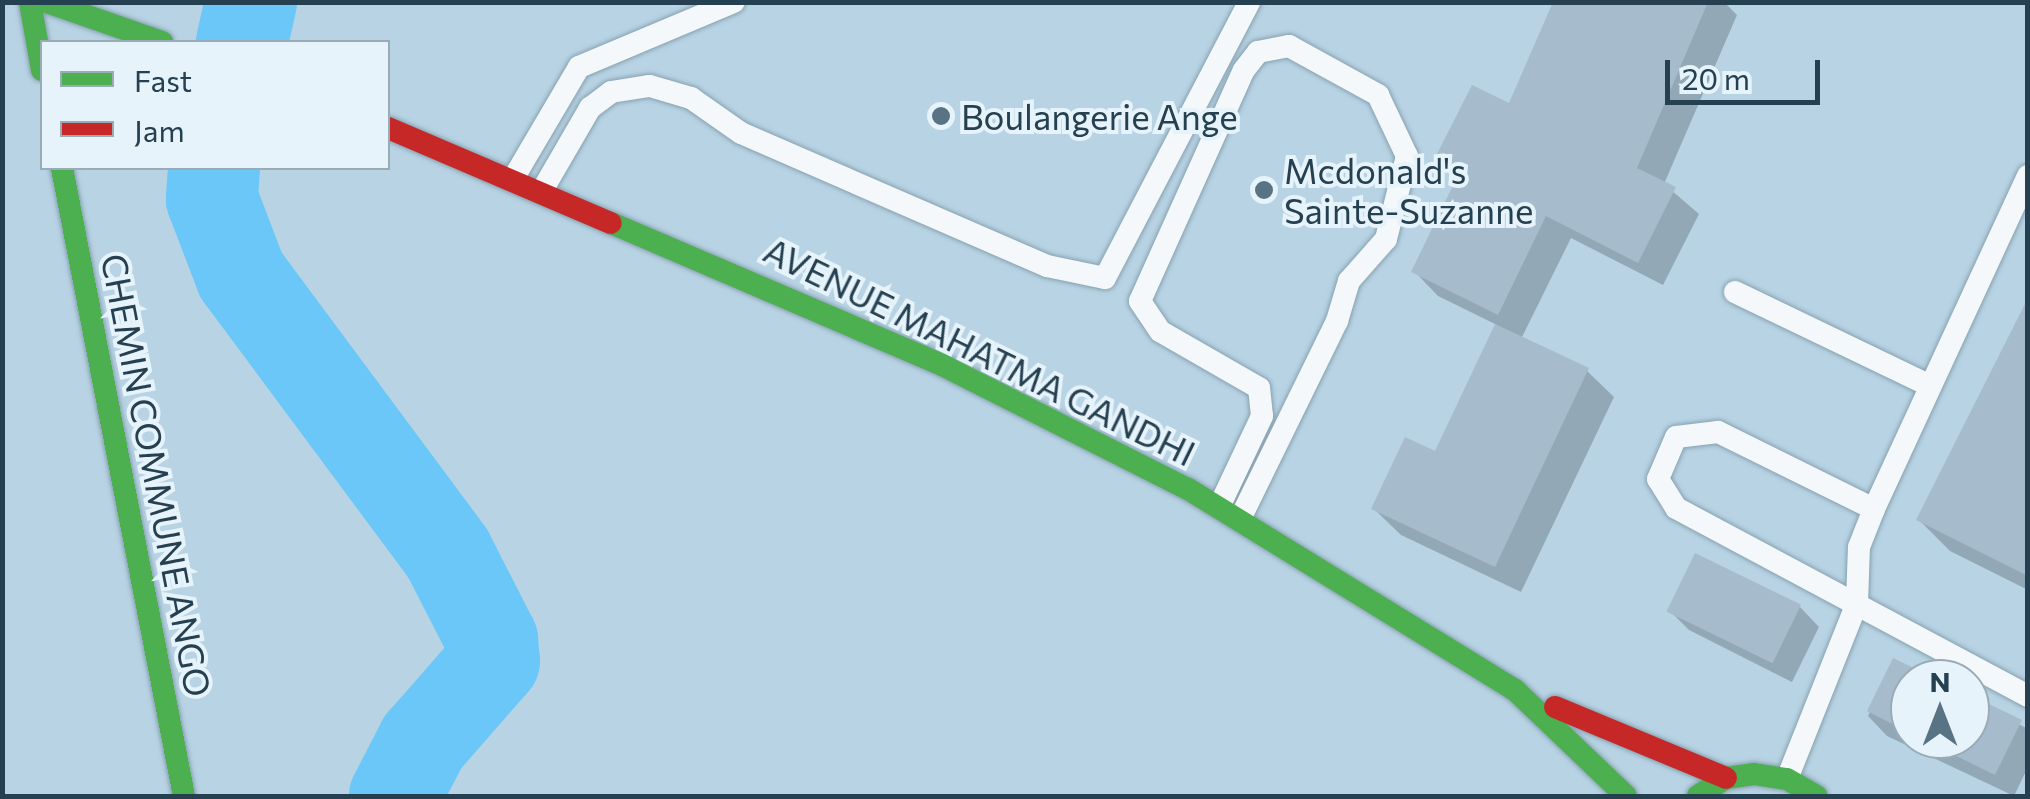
<!DOCTYPE html>
<style>
body{margin:0}
#map{position:relative;width:2030px;height:799px;overflow:hidden;background:#b7d3e4;font-family:Commissioner,sans-serif}
div>[style]{position:absolute}
[style*='--x']{left:calc(var(--x)*1px);top:calc(var(--y)*1px);width:calc(var(--w)*1px);rotate:calc(var(--a)*1deg)}
.shadow>*{inset:0;background:#0003}
.river>*{height:92px;margin:-46px;padding:0 46px;transform-origin:46px;border-radius:46px;background:#6bc7f7}
.building>*{inset:0;background:#a6bbcc;transform-origin:0 0}
.roads{filter:drop-shadow(0 0 2px #88a1af) drop-shadow(0 0 2px #88a1af)}
.lane>*{height:22px;margin:-11px;padding:0 11px;transform-origin:11px;border-radius:11px;background:#f4f8fb}
.fast>*{height:22px;margin:-11px;padding:0 11px;transform-origin:11px;border-radius:11px;background:#4caf50}
.jam>*{height:22px;margin:-11px;padding:0 11px;transform-origin:11px;border-radius:11px;background:#c62828}
.dots>*{width:28px;height:28px;translate:-50% -50%;box-sizing:border-box;border:5px solid #e6f3fb;border-radius:50%}
span{translate:-50% -50%;white-space:nowrap;text-align:center;line-height:1.15;-webkit-text-stroke:8px #e6f3fb;paint-order:stroke}
.poi-label{font-size:35px;color:#254050}
.left{translate:0 -50%;text-align:left}
.street-label{font-size:35px;color:#254050}
.frame{position:absolute;inset:0;border:5px solid #254050;pointer-events:none}
.legend{position:absolute;left:40px;top:40px;width:350px;height:130px;box-sizing:border-box;background:#e6f3fb;border:2px solid #99abb7;margin:0;padding:12px 18px;list-style:none;font-size:30px;color:#254050}
.legend li{display:flex;align-items:center;gap:20px;height:50px}
.legend b{width:50px;border:2px solid #99abb7}
.north{position:absolute;left:1890px;top:659px;width:100px;height:100px;box-sizing:border-box;background:#e6f3fb;border:2px solid #99abb7;border-radius:50%;rotate:0deg;font-size:28px;font-weight:700;line-height:40px;text-align:center;color:#254050}
.north::after{content:'';display:block;margin:auto;width:35px;height:45px;background:#587384;clip-path:polygon(50% 0,100% 100%,50% 72%,0 100%)}
.scale{position:absolute;left:1665px;top:60px;width:155px;height:45px;box-sizing:border-box;border:5px solid #254050;border-top:0;padding-left:12px;font-size:30px;line-height:35px;white-space:nowrap;color:#254050;-webkit-text-stroke:8px #e6f3fb;paint-order:stroke}
</style>
<div id="map">
<div class="shadow">
<div style="clip-path:polygon(1556px 2px,1724px 2px,1737px 15px,1664px 184px,1699px 214px,1663px 285px,1571px 238px,1521px 339px,1587px 371px,1614px 397px,1521px 592px,1401px 535px,1374px 509px,1436px 455px,1497px 325px,1438px 296px,1414px 271px,1460px 176px,1439px 155px,1510px 107px)"></div>
<div style="clip-path:polygon(2028px 303px,2028px 590px,1950px 551px,1919px 520px)"></div>
<div style="clip-path:polygon(1800px 607px,1819px 627px,1792px 682px,1689px 630px,1670px 611px)"></div>
<div style="clip-path:polygon(1894px 661px,1931px 679px,1910px 679px,1910px 739px,1970px 739px,1970px 698px,2028px 729px,2028px 767px,2014px 796px,1887px 736px,1868px 716px)"></div>
</div>
<div class="river">
<div style="--x:242;--y:42;--w:41;--a:-77.3"></div>
<div style="--x:214;--y:168;--w:31;--a:94"></div>
<div style="--x:212;--y:199;--w:81;--a:69.1"></div>
<div style="--x:241;--y:275;--w:347;--a:53.4"></div>
<div style="--x:448;--y:554;--w:97;--a:62.9"></div>
<div style="--x:492;--y:640;--w:21;--a:85"></div>
<div style="--x:494;--y:661;--w:108;--a:131.2"></div>
<div style="--x:423;--y:742;--w:61;--a:117.4"></div>
</div>
<div class="building">
<div style="clip-path:polygon(1553px 2px,1708px 2px,1637px 168px,1676px 187px,1638px 263px,1546px 216px,1498px 315px,1411px 272px,1461px 169px,1436px 156px,1472px 85px,1509px 103px)"></div>
<div style="clip-path:polygon(2028px 298px,2028px 576px,1916px 520px)"></div>
<div style="clip-path:polygon(1495px 324px,1589px 368px,1495px 567px,1371px 509px,1405px 437px,1435px 451px)"></div>
<div style="left:1695px;top:553px;width:118px;height:65px;rotate:26deg"></div>
<div style="clip-path:polygon(1893px 658px,1937px 679px,1910px 679px,1910px 733px,1867px 711px)"></div>
<div style="clip-path:polygon(1970px 695px,2022px 720px,1995px 775px,1922px 739px,1970px 739px)"></div>
</div>
<div class="roads">
<div class="lane">
<div style="--x:513;--y:179;--w:130;--a:-59.5"></div>
<div style="--x:579;--y:67;--w:168;--a:-22.8"></div>
<div style="--x:543;--y:189;--w:94;--a:-59.9"></div>
<div style="--x:590;--y:108;--w:26;--a:-37"></div>
<div style="--x:611;--y:92;--w:39;--a:-9"></div>
<div style="--x:650;--y:86;--w:43;--a:16.3"></div>
<div style="--x:691;--y:98;--w:61;--a:35"></div>
<div style="--x:741;--y:133;--w:334;--a:23.5"></div>
<div style="--x:1047;--y:266;--w:59;--a:11.7"></div>
<div style="--x:1105;--y:278;--w:311;--a:-62.4"></div>
<div style="--x:1735;--y:292;--w:216;--a:25.7"></div>
<div style="--x:1219;--y:507;--w:101;--a:-64.7"></div>
<div style="--x:1262;--y:416;--w:28;--a:-96"></div>
<div style="--x:1259;--y:388;--w:114;--a:-150.1"></div>
<div style="--x:1160;--y:331;--w:36;--a:-124"></div>
<div style="--x:1140;--y:301;--w:253;--a:-65.8"></div>
<div style="--x:1244;--y:70;--w:23;--a:-52"></div>
<div style="--x:1258;--y:52;--w:32;--a:-11"></div>
<div style="--x:1289;--y:46;--w:102;--a:28.8"></div>
<div style="--x:1378;--y:95;--w:68;--a:64.6"></div>
<div style="--x:1407;--y:156;--w:86;--a:104.2"></div>
<div style="--x:1386;--y:239;--w:56;--a:131.4"></div>
<div style="--x:1349;--y:281;--w:42;--a:106.7"></div>
<div style="--x:1337;--y:321;--w:220;--a:116.1"></div>
<div style="--x:1874;--y:509;--w:174;--a:-153.7"></div>
<div style="--x:1718;--y:432;--w:42;--a:173.2"></div>
<div style="--x:1676;--y:437;--w:46;--a:113.2"></div>
<div style="--x:1658;--y:479;--w:34;--a:58"></div>
<div style="--x:1676;--y:508;--w:399;--a:28.1"></div>
<div style="--x:1787;--y:779;--w:189;--a:-68.3"></div>
<div style="--x:1857;--y:603;--w:56;--a:-88"></div>
<div style="--x:1859;--y:547;--w:41;--a:-68.5"></div>
<div style="--x:1874;--y:509;--w:367;--a:-65.2"></div>
</div>
<div class="fast">
<div style="--x:30;--y:2;--w:69;--a:80"></div>
<div style="--x:47;--y:2;--w:122;--a:19.2"></div>
<div style="--x:62;--y:168;--w:640;--a:79.01"></div>
<div style="--x:611;--y:223;--w:362;--a:23.2"></div>
<div style="--x:944;--y:366;--w:273;--a:26.8"></div>
<div style="--x:1188;--y:489;--w:384;--a:31.6"></div>
<div style="--x:1515;--y:690;--w:153;--a:43.7"></div>
<div style="--x:1698;--y:796;--w:33;--a:-33"></div>
<div style="--x:1726;--y:778;--w:28;--a:-8"></div>
<div style="--x:1754;--y:774;--w:33;--a:9"></div>
<div style="--x:1787;--y:779;--w:34;--a:30"></div>
</div>
<div class="jam">
<div style="--x:388;--y:128;--w:242;--a:23.1"></div>
<div style="--x:1555;--y:707;--w:185;--a:22.5"></div>
</div>
</div>
<div class="dots">
<div style="left:941px;top:116px;background:#587384"></div>
<div style="left:1264px;top:190px;background:#587384"></div>
</div>
<div class="poi-label">
<span class="left" style="left:961px;top:116px">Boulangerie Ange</span>
<span class="left" style="left:1284px;top:190px">Mcdonald's<br>Sainte-Suzanne</span>
</div>
<div class="street-label">
<span style="left:980px;top:351px;rotate:26deg">AVENUE MAHATMA GANDHI</span>
<span style="left:157px;top:475px;rotate:79deg">CHEMIN COMMUNE ANGO</span>
</div>
<div class="frame"></div>
<ul class="legend">
<li><b style="height:12px;background:#4caf50"></b>Fast</li>
<li><b style="height:12px;background:#c62828"></b>Jam</li>
</ul>
<div class="north">N</div>
<div class="scale">20 m</div>
</div>
